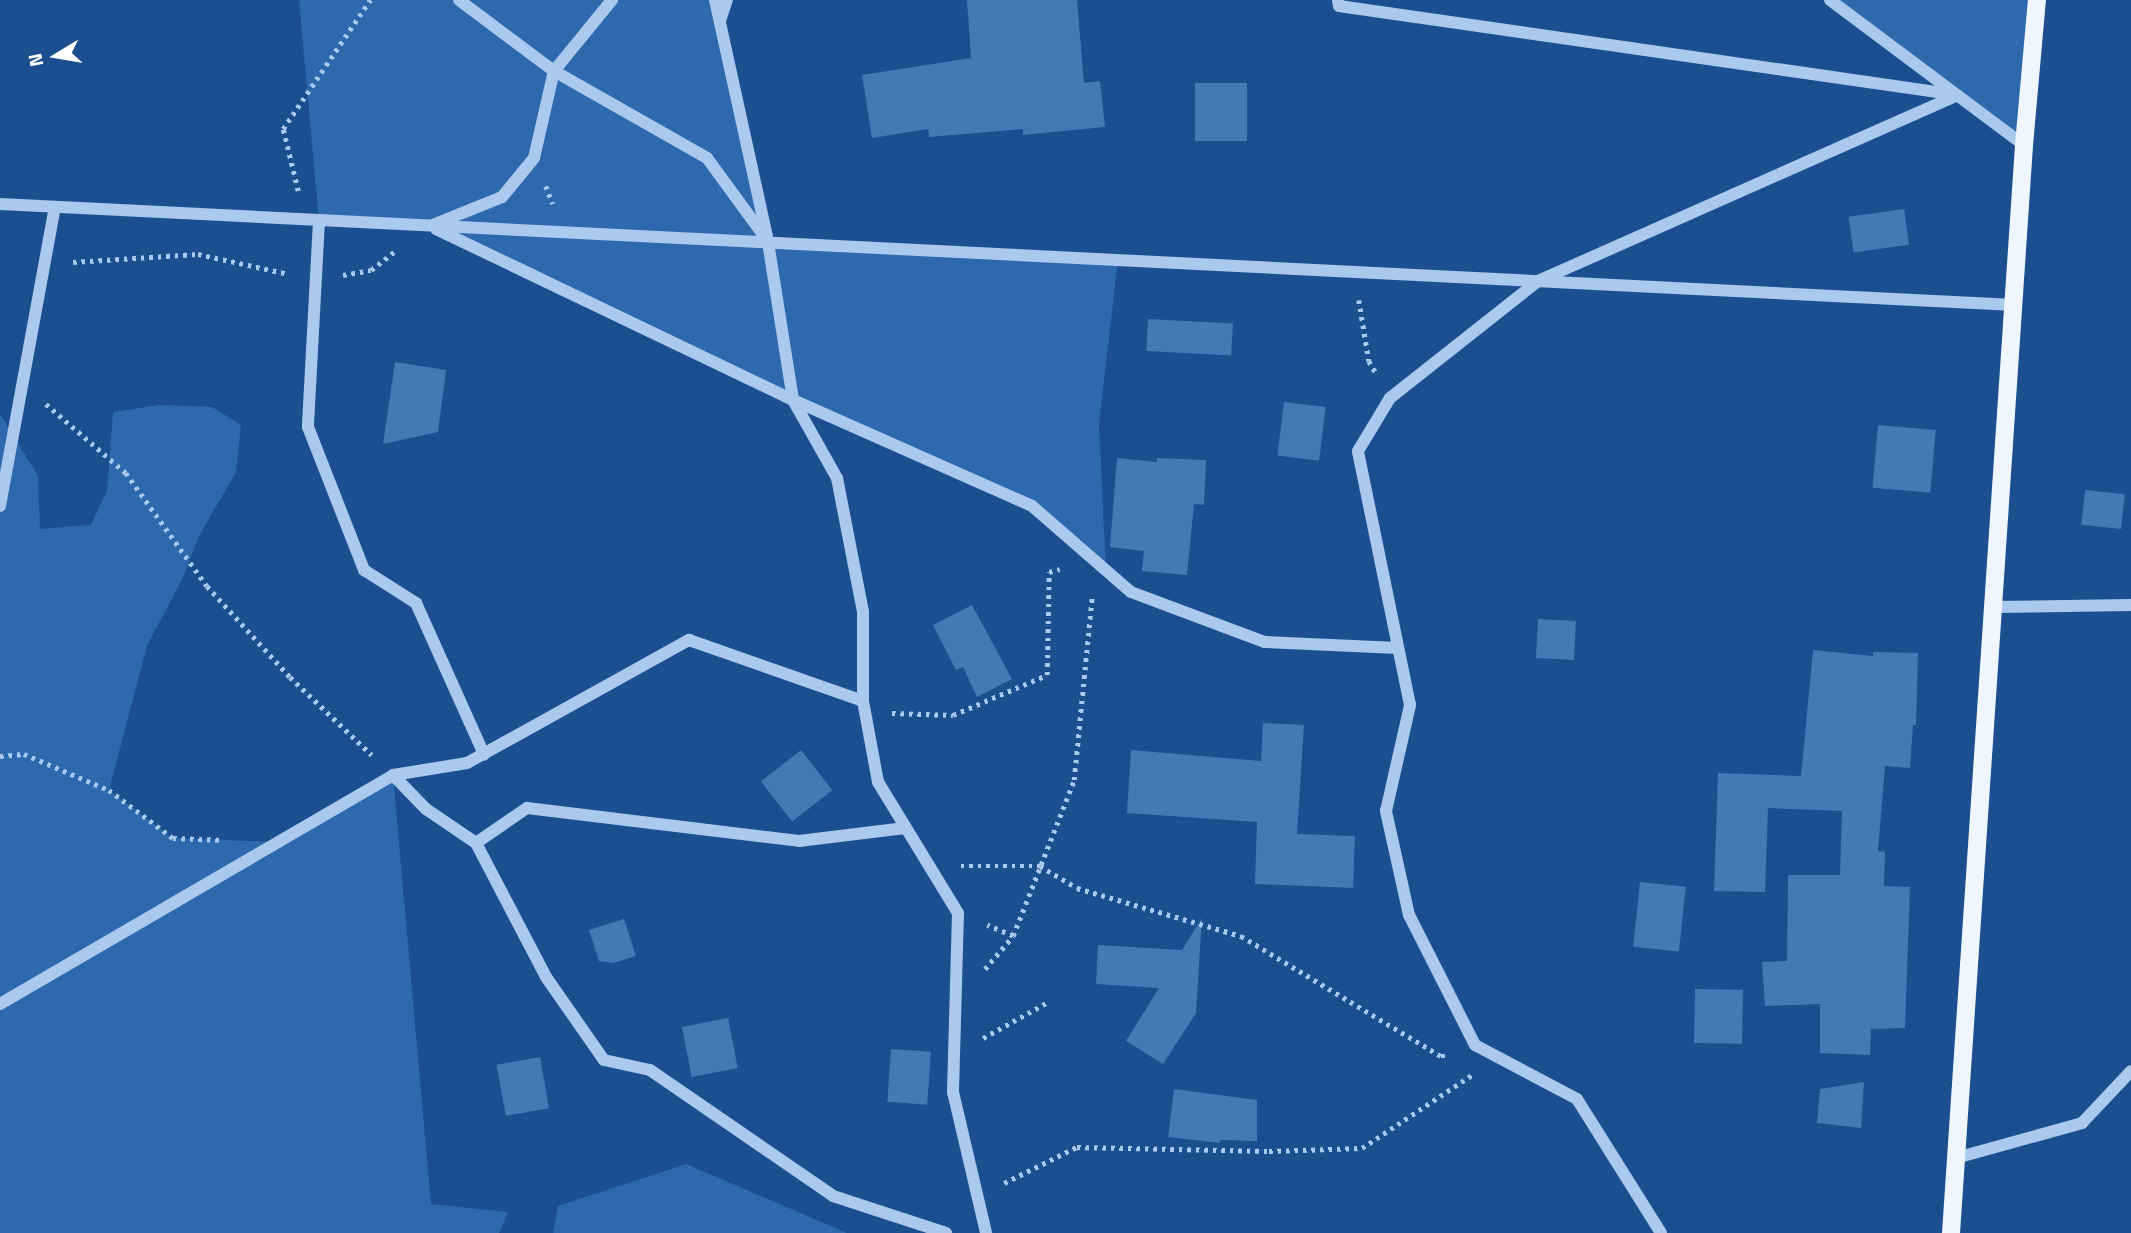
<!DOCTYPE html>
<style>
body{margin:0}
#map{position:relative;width:2131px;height:1233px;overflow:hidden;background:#1b4f8f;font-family:"Titillium Web",sans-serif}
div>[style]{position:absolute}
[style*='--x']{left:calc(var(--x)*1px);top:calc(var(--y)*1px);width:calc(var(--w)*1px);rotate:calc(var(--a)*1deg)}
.green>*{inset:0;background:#2e69ad}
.building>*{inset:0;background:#4478b7;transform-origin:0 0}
.path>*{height:4.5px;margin-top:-2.25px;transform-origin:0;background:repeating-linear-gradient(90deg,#a9c9ee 0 3.5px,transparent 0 8.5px)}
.minor>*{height:12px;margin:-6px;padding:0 6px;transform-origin:6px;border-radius:6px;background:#a9c9ee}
.major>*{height:18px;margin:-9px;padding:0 9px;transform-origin:9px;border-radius:9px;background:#f0f6ff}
span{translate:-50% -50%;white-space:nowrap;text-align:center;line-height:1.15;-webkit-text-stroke:6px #1b4f8f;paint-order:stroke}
.north{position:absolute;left:21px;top:21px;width:70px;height:70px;-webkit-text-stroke:5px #1b4f8f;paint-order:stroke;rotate:259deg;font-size:19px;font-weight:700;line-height:28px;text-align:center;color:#fff}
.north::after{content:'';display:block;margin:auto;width:24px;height:32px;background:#fff;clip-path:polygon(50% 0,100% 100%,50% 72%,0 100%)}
</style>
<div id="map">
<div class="green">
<div style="clip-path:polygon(299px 0,727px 0,719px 22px,768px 242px,1118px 260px,1099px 424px,1106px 571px,1032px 506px,430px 226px,319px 221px)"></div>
<div style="clip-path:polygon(1830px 0,2037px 0,2024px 145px)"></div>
<div style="clip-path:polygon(160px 405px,212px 407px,241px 425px,236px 472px,199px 536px,182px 579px,147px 646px,109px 790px,173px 838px,277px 842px,393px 775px,431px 1204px,508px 1212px,499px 1233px,0 1233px,0 414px,38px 476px,40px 529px,91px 525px,107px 491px,113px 412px)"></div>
<div style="clip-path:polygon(686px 1164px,847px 1233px,553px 1233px,558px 1206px)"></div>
</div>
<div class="building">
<div style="clip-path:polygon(967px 0,1077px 0,1084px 83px,1100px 81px,1105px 127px,1023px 135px,1023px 129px,929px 137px,928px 129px,872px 138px,862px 75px,971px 58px)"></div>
<div style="left:1195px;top:83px;width:52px;height:58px"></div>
<div style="left:1904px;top:209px;width:36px;height:56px;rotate:82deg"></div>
<div style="left:1148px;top:319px;width:85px;height:32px;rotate:3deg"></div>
<div style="clip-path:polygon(395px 362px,446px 370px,438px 432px,383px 444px)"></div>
<div style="left:1284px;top:402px;width:42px;height:54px;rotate:7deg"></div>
<div style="left:1878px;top:425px;width:58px;height:63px;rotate:5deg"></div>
<div style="clip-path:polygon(1117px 458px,1157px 462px,1157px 458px,1206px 460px,1204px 505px,1194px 504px,1187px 575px,1142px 571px,1144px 551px,1110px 547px)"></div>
<div style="left:2085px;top:490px;width:40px;height:35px;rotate:6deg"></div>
<div style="clip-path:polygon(972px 605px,1012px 679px,977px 697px,963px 667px,956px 670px,933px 625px)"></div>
<div style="left:1538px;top:619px;width:38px;height:39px;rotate:3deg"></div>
<div style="clip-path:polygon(1813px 650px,1873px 656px,1873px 652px,1918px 653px,1916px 725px,1913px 725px,1910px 768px,1885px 766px,1878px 851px,1885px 852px,1884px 886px,1910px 887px,1905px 1028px,1871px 1029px,1870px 1055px,1820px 1053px,1820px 1004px,1765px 1006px,1762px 962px,1787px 961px,1788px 875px,1840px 875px,1842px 811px,1768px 808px,1765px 892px,1714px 891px,1718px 773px,1801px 776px)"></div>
<div style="clip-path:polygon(1263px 723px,1304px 725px,1297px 834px,1355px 836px,1353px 888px,1255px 884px,1257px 822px,1127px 813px,1131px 750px,1261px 761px)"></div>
<div style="left:801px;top:750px;width:51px;height:51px;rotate:52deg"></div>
<div style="left:1640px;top:882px;width:46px;height:65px;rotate:6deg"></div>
<div style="clip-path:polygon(1202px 918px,1196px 1013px,1163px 1064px,1126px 1041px,1159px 988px,1096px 984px,1098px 945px,1182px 950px)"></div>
<div style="clip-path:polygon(624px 919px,636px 956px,613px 963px,599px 961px,589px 930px)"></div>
<div style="left:1695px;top:989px;width:48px;height:54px;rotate:1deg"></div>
<div style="left:728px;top:1018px;width:51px;height:47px;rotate:79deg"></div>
<div style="left:891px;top:1049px;width:40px;height:53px;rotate:4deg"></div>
<div style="left:540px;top:1057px;width:52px;height:44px;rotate:80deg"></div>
<div style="clip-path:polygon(1864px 1082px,1861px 1128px,1817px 1123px,1820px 1089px)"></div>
<div style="clip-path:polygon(1174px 1089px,1257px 1100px,1257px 1141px,1220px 1140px,1220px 1143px,1168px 1137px)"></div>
</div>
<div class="path">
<div style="--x:546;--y:186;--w:19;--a:69"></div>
<div style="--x:298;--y:191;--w:64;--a:-103.6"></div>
<div style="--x:283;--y:129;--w:156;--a:-56"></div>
<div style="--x:73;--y:262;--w:125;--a:-3.7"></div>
<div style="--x:198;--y:254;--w:93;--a:12.4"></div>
<div style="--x:343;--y:275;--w:28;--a:-10"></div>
<div style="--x:371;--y:270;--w:29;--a:-38"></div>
<div style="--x:1359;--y:300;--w:62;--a:80.7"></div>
<div style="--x:1369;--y:361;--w:14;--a:60"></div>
<div style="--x:46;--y:404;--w:106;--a:40.8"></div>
<div style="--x:126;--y:473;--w:139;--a:54.4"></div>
<div style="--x:207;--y:586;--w:123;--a:47.6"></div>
<div style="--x:290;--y:677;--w:113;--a:43.6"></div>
<div style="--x:892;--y:713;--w:61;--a:1.9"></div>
<div style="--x:953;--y:715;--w:102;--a:-23.1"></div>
<div style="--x:1047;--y:675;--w:103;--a:-88.9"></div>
<div style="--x:1049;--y:572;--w:11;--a:-15"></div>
<div style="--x:0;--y:756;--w:24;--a:-5"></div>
<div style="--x:24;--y:754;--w:92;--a:23"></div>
<div style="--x:109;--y:790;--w:80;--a:36.9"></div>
<div style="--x:173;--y:838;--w:51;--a:2.2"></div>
<div style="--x:961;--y:866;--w:79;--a:0"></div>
<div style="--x:1040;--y:866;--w:43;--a:30.7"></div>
<div style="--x:1077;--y:888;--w:171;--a:16.3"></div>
<div style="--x:1241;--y:936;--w:233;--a:31"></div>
<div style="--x:1441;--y:1056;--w:8;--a:0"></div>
<div style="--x:1013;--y:936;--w:168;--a:-68.6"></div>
<div style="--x:1074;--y:780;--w:185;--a:-84.4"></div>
<div style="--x:985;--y:969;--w:43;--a:-49.7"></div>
<div style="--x:1013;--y:936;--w:28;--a:-157"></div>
<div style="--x:983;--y:1038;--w:74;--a:-29"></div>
<div style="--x:1004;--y:1183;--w:81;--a:-26.3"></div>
<div style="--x:1077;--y:1147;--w:192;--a:1.2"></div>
<div style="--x:1269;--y:1151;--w:93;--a:-1.8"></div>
<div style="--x:1362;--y:1148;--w:132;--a:-33.6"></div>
</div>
<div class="minor">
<div style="--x:459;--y:0;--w:119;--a:36.8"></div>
<div style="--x:554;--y:71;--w:176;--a:29.6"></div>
<div style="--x:707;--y:158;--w:97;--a:53.8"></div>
<div style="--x:715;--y:0;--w:248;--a:77.6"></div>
<div style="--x:768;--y:242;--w:160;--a:81"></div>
<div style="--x:793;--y:400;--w:90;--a:60.6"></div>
<div style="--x:837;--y:478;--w:136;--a:79"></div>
<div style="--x:863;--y:612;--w:89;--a:90"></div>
<div style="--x:863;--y:701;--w:82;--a:79.5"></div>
<div style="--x:878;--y:782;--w:153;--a:58.6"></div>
<div style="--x:958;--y:913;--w:179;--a:91.6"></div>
<div style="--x:953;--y:1092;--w:145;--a:76.8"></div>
<div style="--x:1338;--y:0;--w:6;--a:81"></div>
<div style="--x:1339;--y:6;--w:624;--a:8.19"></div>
<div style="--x:1830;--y:0;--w:242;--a:36.8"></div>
<div style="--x:720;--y:21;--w:22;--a:-72"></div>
<div style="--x:0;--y:204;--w:2017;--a:2.87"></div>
<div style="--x:319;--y:221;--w:206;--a:93.1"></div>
<div style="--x:308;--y:427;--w:154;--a:68.6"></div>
<div style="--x:364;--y:570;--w:62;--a:32.4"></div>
<div style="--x:416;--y:603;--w:166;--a:65.8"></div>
<div style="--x:435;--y:224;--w:72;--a:-21.9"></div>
<div style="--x:502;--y:197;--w:50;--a:-50.6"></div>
<div style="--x:534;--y:158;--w:89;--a:-77.1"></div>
<div style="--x:554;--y:71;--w:92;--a:-50.8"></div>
<div style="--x:436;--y:229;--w:396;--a:25.6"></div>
<div style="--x:793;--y:400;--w:261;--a:23.9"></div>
<div style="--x:1032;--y:506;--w:131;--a:41"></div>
<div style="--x:1131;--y:592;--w:143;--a:20.5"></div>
<div style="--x:1265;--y:642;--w:133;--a:2.6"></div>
<div style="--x:0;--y:506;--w:304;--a:-79.6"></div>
<div style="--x:1993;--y:607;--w:138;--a:-0.8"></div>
<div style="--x:393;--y:775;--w:47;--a:45.9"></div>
<div style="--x:426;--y:809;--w:60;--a:34.2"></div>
<div style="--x:476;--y:843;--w:151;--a:62.4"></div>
<div style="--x:546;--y:977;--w:101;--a:55.1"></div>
<div style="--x:604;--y:1060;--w:47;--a:12.3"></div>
<div style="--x:650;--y:1070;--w:222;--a:34.5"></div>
<div style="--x:833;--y:1196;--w:119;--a:18.1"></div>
<div style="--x:476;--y:843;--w:62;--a:-34.5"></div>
<div style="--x:527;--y:808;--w:274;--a:6.9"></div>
<div style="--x:799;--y:841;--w:107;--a:-7"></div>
<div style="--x:0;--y:1004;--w:455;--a:-30.2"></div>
<div style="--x:393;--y:775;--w:75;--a:-9.2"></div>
<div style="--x:467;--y:763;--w:254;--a:-29"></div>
<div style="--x:689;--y:640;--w:184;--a:19.3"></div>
<div style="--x:1956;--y:1158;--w:131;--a:-15.5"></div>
<div style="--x:2082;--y:1123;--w:71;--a:-46.7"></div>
<div style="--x:1661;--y:1233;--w:158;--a:-122.1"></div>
<div style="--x:1577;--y:1099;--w:115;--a:-152.1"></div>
<div style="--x:1475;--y:1045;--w:146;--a:-116.9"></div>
<div style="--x:1409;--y:915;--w:107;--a:-102.5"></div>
<div style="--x:1386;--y:811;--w:109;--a:-77.2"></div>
<div style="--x:1410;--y:705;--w:259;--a:-101.6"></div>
<div style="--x:1358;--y:451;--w:62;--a:-58.9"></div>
<div style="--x:1390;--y:398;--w:189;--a:-38.3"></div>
<div style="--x:1538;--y:281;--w:458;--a:-23.9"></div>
</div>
<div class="major">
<div style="--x:1951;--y:1233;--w:1090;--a:-86.16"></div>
<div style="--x:2024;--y:145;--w:146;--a:-84.9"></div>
</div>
<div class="north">N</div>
</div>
